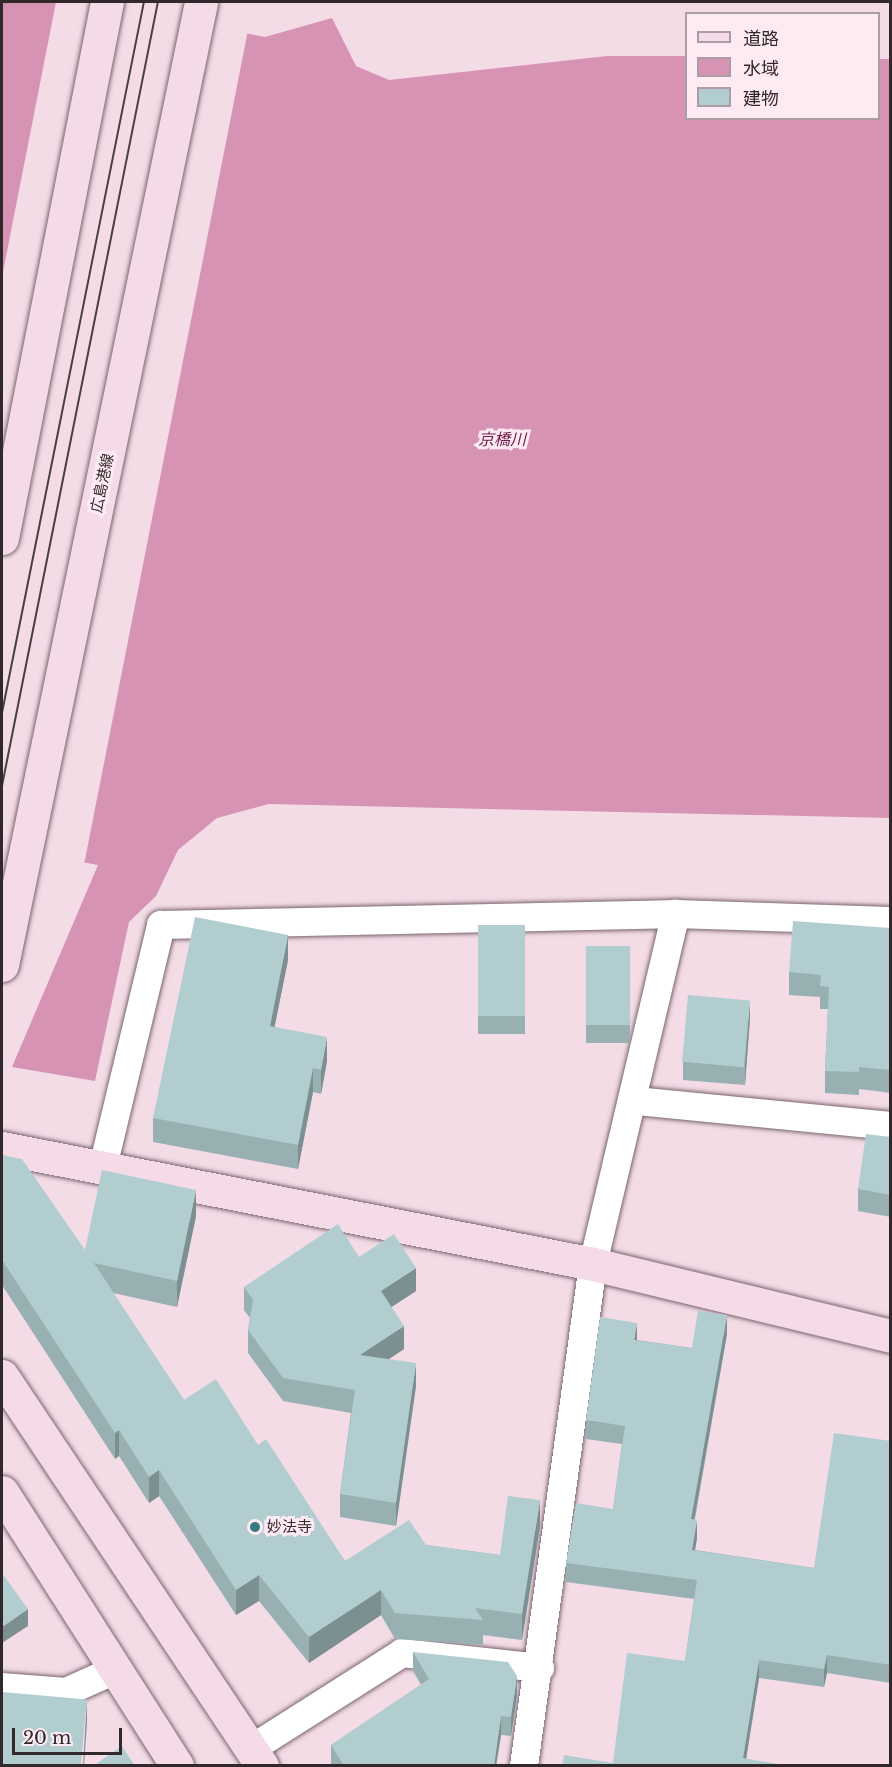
<!DOCTYPE html>
<meta charset="utf-8">
<style>
body{margin:0}
#map{position:relative;width:892px;height:1767px;overflow:hidden;background:#f3dce6;font-family:"Libre Baskerville","Noto Sans JP",serif}
div>[style]{position:absolute}
[style*='--x']{left:calc(var(--x)*1px);top:calc(var(--y)*1px);width:calc(var(--w)*1px);rotate:calc(var(--a)*1deg)}
.water>*{inset:0;background:#d693b3}
.pier>*{inset:0;background:#f3dce6}
.roads{filter:drop-shadow(0 0 2px #7a666f) drop-shadow(0 0 2px #7a666f)}
.street>*{height:28px;margin:-14px;padding:0 14px;transform-origin:14px;border-radius:14px;background:#fff}
.secondary>*{height:33px;margin:-16.5px;padding:0 16.5px;transform-origin:16.5px;border-radius:16.5px;background:#f4dbe7}
.tram>*{height:1.5px;margin:-0.75px;padding:0 0.75px;transform-origin:0.75px;border-radius:0.75px;background:#493f43}
.wall>*{inset:0;background:#99b0b2;transform-origin:0 0}
.shaded-wall>*{inset:0;background:#7d9091}
.building>*{inset:0;background:#b2cdcf;transform-origin:0 0}
.dots>*{width:16px;height:16px;translate:-50% -50%;box-sizing:border-box;border:3px solid #feeaf3;border-radius:50%}
span{translate:-50% -50%;white-space:nowrap;text-align:center;line-height:1.15;-webkit-text-stroke:6px #feeaf3;paint-order:stroke}
.street-label{font-size:15px;color:#30282b}
.poi-label{font-size:15px;color:#30282b}
.left{translate:0 -50%;text-align:left}
.water-label{font-size:16px;color:#6c1d4a;font-style:italic}
.frame{position:absolute;inset:0;border:3px solid #30282b;pointer-events:none}
.legend{position:absolute;left:685px;top:12px;width:195px;height:108px;box-sizing:border-box;background:#feeaf3;border:2px solid #ac9ca3;margin:0;padding:8px 10px;list-style:none;font-size:18px;color:#30282b}
.legend li{display:flex;align-items:center;gap:12px;height:30px}
.legend b{width:30px;border:2px solid #ac9ca3}
.scale{position:absolute;left:12px;top:1728px;width:110px;height:27px;box-sizing:border-box;border:3px solid #30282b;border-top:0;padding-left:8px;font-size:18px;line-height:21px;white-space:nowrap;color:#30282b;-webkit-text-stroke:4px #feeaf3;paint-order:stroke}
</style>
<div id="map">
<div class="water">
<div style="clip-path:polygon(2px 2px,95px 2px,265px 37px,332px 18px,356px 66px,389px 80px,607px 56px,686px 56px,686px 118px,878px 118px,879px 59px,890px 59px,890px 818px,269px 804px,217px 818px,178px 850px,156px 896px,129px 922px,95px 1081px,12px 1067px,98px 865px,2px 847px)"></div>
</div>
<div class="pier">
<div style="clip-path:polygon(56px 2px,110px 2px,248px 30px,84px 865px,2px 850px,2px 277px)"></div>
</div>
<div class="roads">
<div class="street">
<div style="--x:636;--y:1101;--w:255;--a:5.6"></div>
<div style="--x:103;--y:1167;--w:249;--a:-76.5"></div>
<div style="--x:161;--y:925;--w:515;--a:-1.22"></div>
<div style="--x:676;--y:914;--w:214;--a:1.9"></div>
<div style="--x:2;--y:1687;--w:64;--a:4.5"></div>
<div style="--x:66;--y:1692;--w:54;--a:-24.2"></div>
<div style="--x:251;--y:1749;--w:179;--a:-32.4"></div>
<div style="--x:402;--y:1653;--w:139;--a:6.2"></div>
<div style="--x:524;--y:1766;--w:507;--a:-82.17"></div>
<div style="--x:593;--y:1264;--w:360;--a:-76.7"></div>
</div>
<div class="secondary">
<div style="--x:2;--y:538;--w:546;--a:-78.92"></div>
<div style="--x:2;--y:965;--w:983;--a:-78.32"></div>
<div style="--x:2;--y:1148;--w:602;--a:11.1"></div>
<div style="--x:593;--y:1264;--w:306;--a:13.6"></div>
<div style="--x:2;--y:1376;--w:469;--a:56.3"></div>
<div style="--x:2;--y:1492;--w:325;--a:57.4"></div>
</div>
</div>
<div class="tram">
<div style="--x:2;--y:713;--w:725;--a:-78.71"></div>
<div style="--x:2;--y:786;--w:799;--a:-78.75"></div>
</div>
<div class="wall">
<div style="left:478px;top:925px;width:47px;height:109px"></div>
<div style="clip-path:polygon(891px 928px,891px 1093px,859px 1089px,859px 1095px,825px 1093px,825px 1071px,828px 1009px,820px 1009px,820px 997px,789px 995px,789px 972px)"></div>
<div style="left:586px;top:946px;width:44px;height:97px"></div>
<div style="clip-path:polygon(288px 960px,274px 1027px,327px 1061px,321px 1094px,313px 1092px,298px 1169px,153px 1142px,153px 1118px)"></div>
<div style="clip-path:polygon(750px 1018px,745px 1085px,683px 1080px,683px 1062px)"></div>
<div style="clip-path:polygon(891px 1137px,891px 1217px,858px 1211px,858px 1189px)"></div>
<div style="clip-path:polygon(2px 1155px,85px 1250px,196px 1216px,177px 1307px,113px 1293px,184px 1400px,258px 1445px,345px 1561px,426px 1545px,500px 1555px,540px 1526px,522px 1640px,483px 1635px,483px 1645px,395px 1639px,381px 1615px,309px 1663px,259px 1601px,236px 1615px,159px 1496px,149px 1503px,119px 1456px,115px 1459px,2px 1285px)"></div>
<div style="clip-path:polygon(359px 1257px,416px 1291px,391px 1307px,404px 1349px,389px 1359px,416px 1386px,396px 1526px,340px 1517px,340px 1494px,351px 1413px,283px 1401px,248px 1353px,248px 1330px,250px 1318px,244px 1310px,244px 1287px)"></div>
<div style="clip-path:polygon(727px 1334px,695px 1519px,697px 1538px,695px 1550px,814px 1568px,891px 1441px,891px 1683px,827px 1673px,824px 1687px,759px 1678px,746px 1759px,613px 1763px,685px 1661px,694px 1599px,566px 1582px,566px 1563px,613px 1509px,622px 1444px,586px 1439px,586px 1420px,637px 1340px,692px 1348px)"></div>
<div style="clip-path:polygon(413px 1652px,517px 1695px,511px 1736px,501px 1735px,496px 1766px,332px 1766px,331px 1763px,331px 1745px,421px 1685px,413px 1671px)"></div>
</div>
<div class="shaded-wall">
<div style="clip-path:polygon(288px 935px,288px 960px,270px 1050px,270px 1026px)"></div>
<div style="clip-path:polygon(750px 1000px,750px 1018px,745px 1085px,745px 1066px)"></div>
<div style="clip-path:polygon(327px 1037px,327px 1061px,321px 1094px,321px 1070px)"></div>
<div style="clip-path:polygon(313px 1068px,313px 1092px,298px 1169px,298px 1145px)"></div>
<div style="clip-path:polygon(196px 1190px,196px 1216px,177px 1307px,177px 1281px)"></div>
<div style="clip-path:polygon(416px 1268px,416px 1291px,381px 1314px,381px 1291px)"></div>
<div style="clip-path:polygon(727px 1315px,727px 1334px,691px 1537px,691px 1519px)"></div>
<div style="clip-path:polygon(637px 1323px,637px 1341px,634px 1340px)"></div>
<div style="clip-path:polygon(404px 1326px,404px 1349px,360px 1378px,360px 1355px)"></div>
<div style="clip-path:polygon(416px 1363px,416px 1386px,396px 1526px,396px 1503px)"></div>
<div style="clip-path:polygon(119px 1430px,119px 1456px,115px 1459px,115px 1433px)"></div>
<div style="clip-path:polygon(159px 1470px,159px 1496px,149px 1503px,149px 1477px)"></div>
<div style="clip-path:polygon(540px 1500px,540px 1526px,522px 1640px,522px 1614px)"></div>
<div style="clip-path:polygon(697px 1520px,697px 1538px,692px 1568px,692px 1550px)"></div>
<div style="clip-path:polygon(259px 1575px,259px 1601px,236px 1615px,236px 1590px)"></div>
<div style="clip-path:polygon(381px 1590px,381px 1615px,309px 1663px,309px 1637px)"></div>
<div style="clip-path:polygon(28px 1609px,28px 1626px,2px 1643px,2px 1627px)"></div>
<div style="clip-path:polygon(827px 1655px,827px 1673px,824px 1687px,824px 1669px)"></div>
<div style="clip-path:polygon(759px 1660px,759px 1678px,745px 1766px,743px 1758px)"></div>
<div style="clip-path:polygon(517px 1676px,517px 1695px,511px 1736px,511px 1717px)"></div>
<div style="clip-path:polygon(87px 1699px,87px 1722px,84px 1766px,83px 1766px)"></div>
<div style="clip-path:polygon(501px 1716px,501px 1735px,496px 1766px,494px 1766px)"></div>
</div>
<div class="building">
<div style="clip-path:polygon(195px 917px,288px 935px,270px 1026px,327px 1037px,321px 1070px,313px 1068px,298px 1145px,153px 1118px)"></div>
<div style="clip-path:polygon(793px 921px,891px 928px,891px 1070px,859px 1067px,859px 1072px,825px 1071px,829px 987px,820px 986px,821px 975px,789px 972px)"></div>
<div style="left:478px;top:925px;width:47px;height:91px"></div>
<div style="left:586px;top:946px;width:44px;height:79px"></div>
<div style="left:688px;top:995px;width:62px;height:67px;rotate:5deg"></div>
<div style="clip-path:polygon(866px 1134px,891px 1137px,891px 1195px,858px 1189px)"></div>
<div style="clip-path:polygon(2px 1155px,22px 1159px,85px 1250px,102px 1170px,196px 1190px,177px 1281px,94px 1263px,184px 1400px,216px 1379px,258px 1445px,266px 1439px,345px 1561px,409px 1520px,426px 1545px,500px 1555px,508px 1496px,540px 1500px,522px 1614px,475px 1608px,483px 1620px,395px 1613px,381px 1590px,309px 1637px,259px 1575px,236px 1590px,159px 1470px,149px 1477px,119px 1430px,115px 1433px,2px 1260px)"></div>
<div style="clip-path:polygon(338px 1224px,359px 1257px,394px 1234px,416px 1268px,381px 1291px,404px 1326px,360px 1355px,416px 1363px,396px 1503px,340px 1494px,355px 1390px,283px 1378px,248px 1330px,253px 1300px,244px 1287px)"></div>
<div style="clip-path:polygon(698px 1311px,727px 1315px,691px 1519px,697px 1520px,692px 1550px,814px 1568px,834px 1433px,891px 1441px,891px 1665px,827px 1655px,824px 1669px,759px 1660px,743px 1758px,790px 1766px,562px 1766px,564px 1755px,613px 1763px,627px 1653px,685px 1661px,697px 1580px,566px 1563px,576px 1503px,613px 1509px,625px 1426px,586px 1420px,600px 1317px,637px 1323px,634px 1340px,692px 1348px)"></div>
<div style="clip-path:polygon(2px 1573px,28px 1609px,2px 1627px)"></div>
<div style="clip-path:polygon(413px 1652px,508px 1662px,517px 1676px,511px 1717px,501px 1716px,494px 1766px,344px 1766px,331px 1745px,429px 1679px)"></div>
<div style="left:2px;top:1692px;width:85px;height:74px;rotate:5deg"></div>
<div style="clip-path:polygon(122px 1746px,135px 1766px,93px 1766px)"></div>
</div>
<div class="dots">
<div style="left:255px;top:1527px;background:#337c81"></div>
</div>
<div class="street-label">
<span style="left:102px;top:483px;rotate:-78deg">広島港線</span>
</div>
<div class="poi-label">
<span class="left" style="left:267px;top:1527px">妙法寺</span>
</div>
<div class="water-label">
<span style="left:502px;top:439px">京橋川</span>
</div>
<div class="frame"></div>
<ul class="legend">
<li><b style="height:8px;background:#f4dbe7"></b>道路</li>
<li><b style="height:16px;background:#d693b3"></b>水域</li>
<li><b style="height:16px;background:#b2cdcf"></b>建物</li>
</ul>
<div class="scale">20 m</div>
</div>
